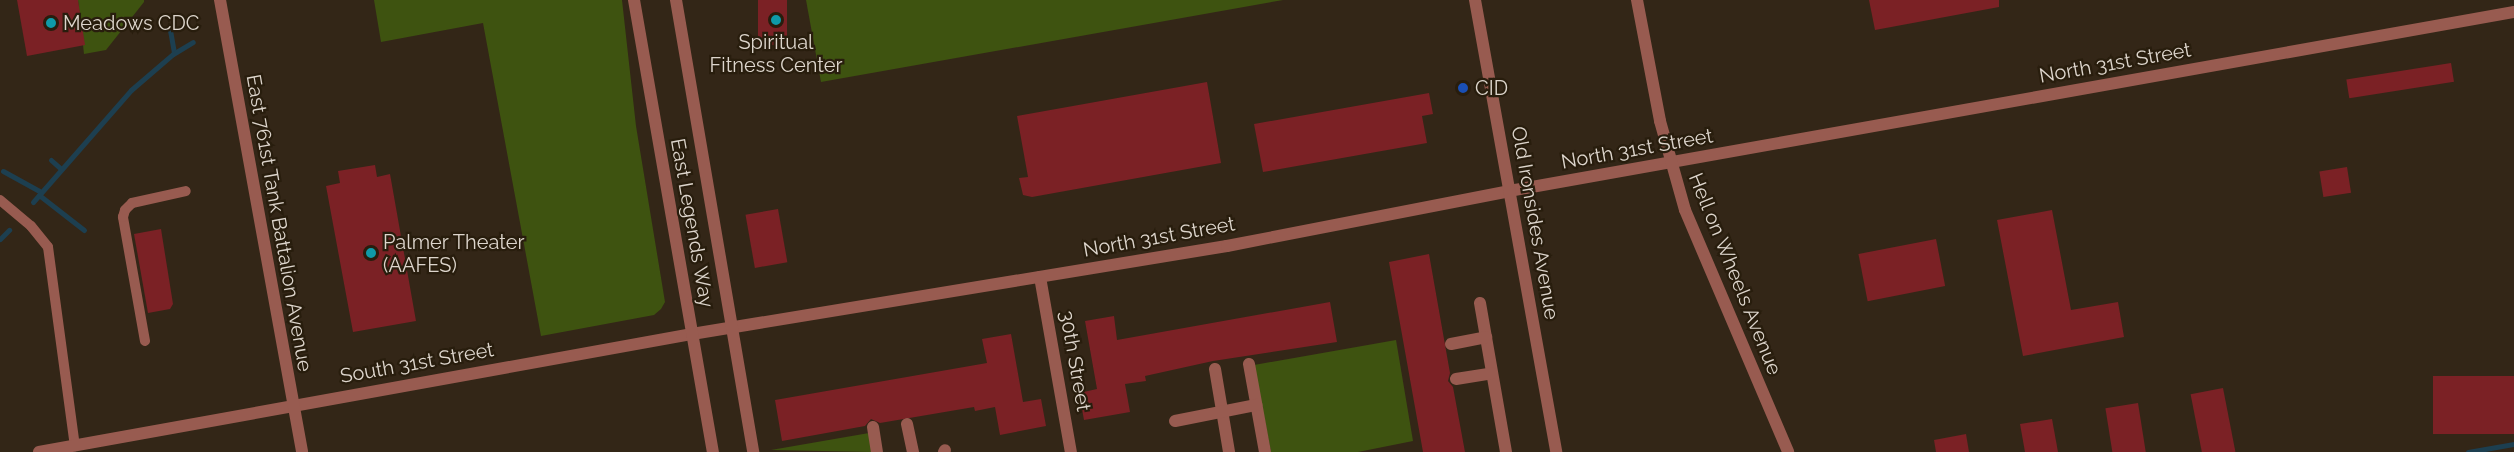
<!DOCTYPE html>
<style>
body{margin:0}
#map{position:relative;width:2514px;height:452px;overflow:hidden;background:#332617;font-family:Raleway,sans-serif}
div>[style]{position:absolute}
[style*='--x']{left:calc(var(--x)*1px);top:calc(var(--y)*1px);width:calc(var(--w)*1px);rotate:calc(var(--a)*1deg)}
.green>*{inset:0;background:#3e5310}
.stream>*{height:5px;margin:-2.5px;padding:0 2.5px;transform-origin:2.5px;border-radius:2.5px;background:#1d3f50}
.building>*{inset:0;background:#7b2125;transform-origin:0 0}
.service>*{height:10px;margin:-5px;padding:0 5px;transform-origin:5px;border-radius:5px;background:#985b50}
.pedestrian>*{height:12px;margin:-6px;padding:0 6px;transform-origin:6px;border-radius:6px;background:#985b50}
.minor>*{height:12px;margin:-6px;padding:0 6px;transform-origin:6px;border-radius:6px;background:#985b50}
.tertiary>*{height:12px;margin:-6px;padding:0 6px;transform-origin:6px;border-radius:6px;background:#985b50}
.dots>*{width:16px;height:16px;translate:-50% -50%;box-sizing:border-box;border:3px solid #281d0d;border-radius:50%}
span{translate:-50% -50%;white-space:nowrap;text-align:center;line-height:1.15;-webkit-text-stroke:4.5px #281d0d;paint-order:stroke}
.poi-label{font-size:20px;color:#ddd5cc}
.left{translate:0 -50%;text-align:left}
.street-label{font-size:20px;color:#ddd5cc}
</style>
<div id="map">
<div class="green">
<div style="clip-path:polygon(78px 0,144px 0,144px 2px,106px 50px,84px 54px)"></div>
<div style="clip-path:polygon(374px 0,622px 0,636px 126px,665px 302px,661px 309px,654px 315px,541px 336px,483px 23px,381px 42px)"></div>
<div style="clip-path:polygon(806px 0,1283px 0,821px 82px)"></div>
<div style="clip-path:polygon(1396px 340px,1413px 441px,1358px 452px,1271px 452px,1254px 365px)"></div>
<div style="clip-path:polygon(869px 433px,872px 452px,771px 450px)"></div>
</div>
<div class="stream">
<div style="--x:170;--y:30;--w:22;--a:80"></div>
<div style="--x:51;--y:160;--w:13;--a:42"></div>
<div style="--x:3;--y:171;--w:43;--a:28.9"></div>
<div style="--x:39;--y:195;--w:57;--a:37.9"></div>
<div style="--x:33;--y:202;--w:149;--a:-48.8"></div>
<div style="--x:131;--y:90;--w:55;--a:-40.6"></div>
<div style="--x:173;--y:54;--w:23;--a:-31"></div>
<div style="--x:0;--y:239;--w:13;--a:-45"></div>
<div style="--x:2468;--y:452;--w:47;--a:-9.9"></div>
</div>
<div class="building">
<div style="clip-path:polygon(17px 0,78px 0,85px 45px,27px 56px)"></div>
<div style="left:758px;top:0;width:29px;height:45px"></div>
<div style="clip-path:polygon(1869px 0,1999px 0,1999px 7px,1875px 30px)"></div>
<div style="left:2451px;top:63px;width:19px;height:106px;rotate:81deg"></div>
<div style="clip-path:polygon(1207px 82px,1221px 163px,1032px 197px,1023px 195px,1019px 178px,1028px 177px,1017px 116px)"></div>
<div style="clip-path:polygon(1429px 93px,1433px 114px,1422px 116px,1427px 143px,1263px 172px,1254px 124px)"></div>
<div style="clip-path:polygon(375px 165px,377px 177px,390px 174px,416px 321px,353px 332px,326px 186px,340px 183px,338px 171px)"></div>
<div style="left:2347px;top:167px;width:26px;height:28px;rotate:81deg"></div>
<div style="left:778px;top:209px;width:54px;height:33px;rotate:80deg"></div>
<div style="clip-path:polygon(2052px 210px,2071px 310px,2118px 302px,2124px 337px,2023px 356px,1997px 220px)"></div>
<div style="clip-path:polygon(161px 229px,173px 304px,170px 309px,148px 313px,134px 234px)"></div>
<div style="left:1936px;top:239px;width:48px;height:79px;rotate:79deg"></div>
<div style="clip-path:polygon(1429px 254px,1450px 373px,1448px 381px,1453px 387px,1465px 452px,1423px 452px,1389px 262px)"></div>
<div style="clip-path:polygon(1330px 302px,1337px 342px,1213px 361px,1145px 376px,1146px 381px,1125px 384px,1130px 412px,1084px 420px,1079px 393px,1097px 389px,1085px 321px,1114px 316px,1117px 340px)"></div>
<div style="clip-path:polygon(1011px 334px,1023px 402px,1041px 399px,1046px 426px,1000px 435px,995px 407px,975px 411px,974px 407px,880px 423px,871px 419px,865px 426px,782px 441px,775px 400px,987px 363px,982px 339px)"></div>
<div style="left:2514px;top:376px;width:58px;height:81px;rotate:90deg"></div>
<div style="left:2223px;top:388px;width:65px;height:33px;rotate:79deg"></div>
<div style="left:2138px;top:403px;width:50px;height:33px;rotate:81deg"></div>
<div style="clip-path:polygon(2052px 419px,2058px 452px,2025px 452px,2020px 424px)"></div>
<div style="clip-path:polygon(1966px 434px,1969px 452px,1936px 452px,1934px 440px)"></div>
</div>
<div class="service">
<div style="--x:0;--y:200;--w:40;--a:40"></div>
<div style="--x:31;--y:226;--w:27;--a:51"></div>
<div style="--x:48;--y:247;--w:201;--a:82.3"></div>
<div style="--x:145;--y:341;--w:126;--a:-100.1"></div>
<div style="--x:123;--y:217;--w:7;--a:-74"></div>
<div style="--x:125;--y:210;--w:10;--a:-45"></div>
<div style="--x:132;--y:203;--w:55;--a:-12.5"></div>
</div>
<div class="pedestrian">
<div style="--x:1480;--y:303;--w:151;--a:80.1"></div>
<div style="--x:1451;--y:344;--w:36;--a:-11"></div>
<div style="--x:1249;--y:364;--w:89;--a:79.7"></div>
<div style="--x:1215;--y:369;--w:84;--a:80.4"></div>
<div style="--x:1456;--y:379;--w:36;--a:-9"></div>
<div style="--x:1175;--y:421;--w:83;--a:-11.2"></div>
<div style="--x:907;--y:424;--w:29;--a:78"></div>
<div style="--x:873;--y:427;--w:25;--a:81"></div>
<div style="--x:944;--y:452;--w:2;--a:-63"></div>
</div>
<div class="minor">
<div style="--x:1040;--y:277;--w:178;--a:80"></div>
<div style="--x:39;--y:452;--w:664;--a:-10.24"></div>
<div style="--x:692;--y:334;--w:542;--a:-9.34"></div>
<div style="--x:1227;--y:246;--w:287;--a:-11"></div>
<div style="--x:1509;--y:191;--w:1021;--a:-10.1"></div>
</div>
<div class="tertiary">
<div style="--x:220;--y:0;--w:459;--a:79.7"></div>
<div style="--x:634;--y:0;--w:459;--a:80.1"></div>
<div style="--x:676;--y:0;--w:459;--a:80.3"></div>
<div style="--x:1475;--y:0;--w:459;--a:79.8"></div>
<div style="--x:1637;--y:0;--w:123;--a:79.2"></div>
<div style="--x:1660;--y:121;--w:92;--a:74.3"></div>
<div style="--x:1685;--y:210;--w:263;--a:66.9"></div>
</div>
<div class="dots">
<div style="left:776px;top:20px;background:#0f9aa8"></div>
<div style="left:51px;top:23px;background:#0f9aa8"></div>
<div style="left:1463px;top:88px;background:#1a4fb4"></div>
<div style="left:371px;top:253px;background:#0f9aa8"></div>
</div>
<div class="poi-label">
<span class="left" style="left:63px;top:23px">Meadows CDC</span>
<span style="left:776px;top:54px">Spiritual<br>Fitness Center</span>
<span class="left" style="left:1475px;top:88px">CID</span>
<span class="left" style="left:383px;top:254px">Palmer Theater<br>(AAFES)</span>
</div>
<div class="street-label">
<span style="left:2115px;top:63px;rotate:-10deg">North 31st Street</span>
<span style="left:1637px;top:149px;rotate:-10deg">North 31st Street</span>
<span style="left:279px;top:223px;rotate:80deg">East 761st Tank Battalion Avenue</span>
<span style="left:692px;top:223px;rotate:80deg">East Legends Way</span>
<span style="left:1535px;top:223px;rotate:80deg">Old Ironsides Avenue</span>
<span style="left:1159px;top:237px;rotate:-10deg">North 31st Street</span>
<span style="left:1735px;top:274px;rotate:68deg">Hell on Wheels Avenue</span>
<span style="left:1075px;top:361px;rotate:80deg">30th Street</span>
<span style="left:417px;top:363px;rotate:-10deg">South 31st Street</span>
</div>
</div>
